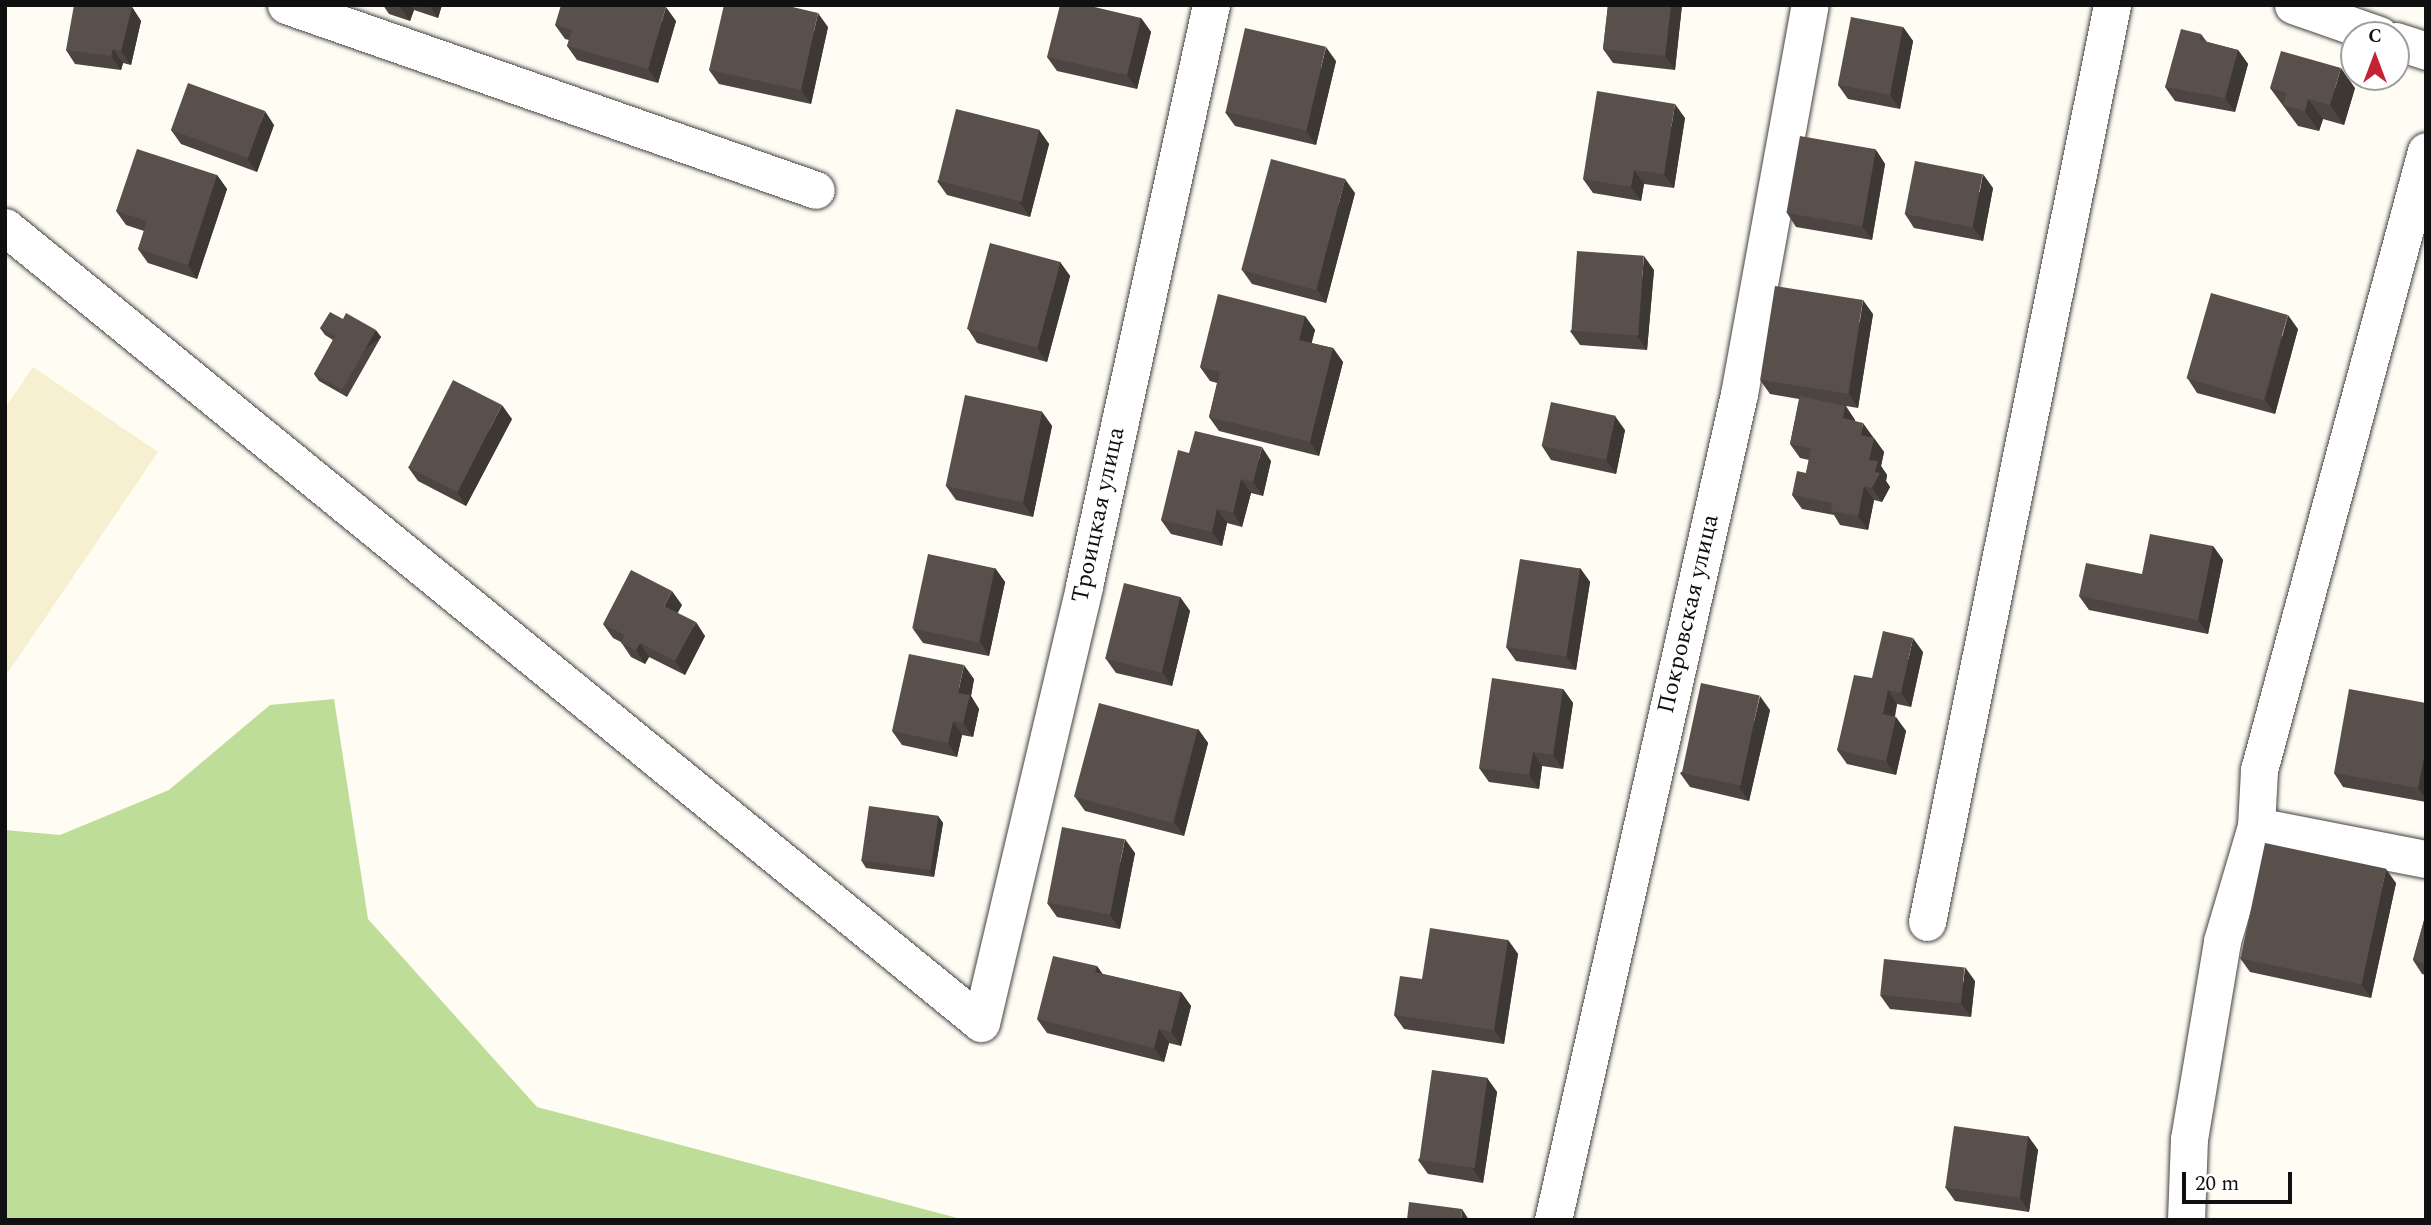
<!DOCTYPE html>
<meta charset="utf-8">
<style>
body{margin:0}
#map{position:relative;width:2431px;height:1225px;overflow:hidden;background:#fffcf3;font-family:Spectral,serif}
div>[style]{position:absolute}
[style*='--x']{left:calc(var(--x)*1px);top:calc(var(--y)*1px);width:calc(var(--w)*1px);rotate:calc(var(--a)*1deg)}
.farmland>*{inset:0;background:#f6f0d1}
.forest>*{inset:0;background:#bddd99}
.roads{filter:drop-shadow(0 0 2px #434343) drop-shadow(0 0 2px #434343)}
.minor>*{height:37px;margin:-18.5px;padding:0 18.5px;transform-origin:18.5px;border-radius:18.5px;background:#fff}
.wall>*{inset:0;background:#4d4541}
.shaded-wall>*{inset:0;background:#3e3835;transform-origin:0 0}
.building>*{inset:0;background:#59504c;transform-origin:0 0}
span{translate:-50% -50%;white-space:nowrap;text-align:center;line-height:1.15;-webkit-text-stroke:7px #fff;paint-order:stroke}
.street-label{font-size:24px;color:#101010}
.frame{position:absolute;inset:0;border:7px solid #101010;pointer-events:none}
.north{position:absolute;left:2340px;top:21px;width:70px;height:70px;box-sizing:border-box;background:#fff;border:2px solid #9f9f9f;border-radius:50%;rotate:0deg;font-size:19px;font-weight:700;line-height:28px;text-align:center;color:#101010}
.north::after{content:'';display:block;margin:auto;width:24px;height:32px;background:#c52236;clip-path:polygon(50% 0,100% 100%,50% 72%,0 100%)}
.scale{position:absolute;left:2182px;top:1172px;width:110px;height:32px;box-sizing:border-box;border:4px solid #101010;border-top:0;padding-left:9px;font-size:21px;line-height:24px;white-space:nowrap;color:#101010;-webkit-text-stroke:5px #fff;paint-order:stroke}
</style>
<div id="map">
<div class="farmland">
<div style="clip-path:polygon(33px 367px,158px 452px,5px 677px,5px 408px)"></div>
</div>
<div class="forest">
<div style="clip-path:polygon(334px 699px,368px 919px,537px 1107px,965px 1220px,5px 1220px,5px 830px,60px 835px,169px 790px,270px 705px)"></div>
</div>
<div class="roads">
<div class="minor">
<div style="--x:286;--y:5;--w:561;--a:19.24"></div>
<div style="--x:2293;--y:5;--w:91;--a:19.2"></div>
<div style="--x:2396;--y:41;--w:32;--a:18"></div>
<div style="--x:5;--y:227;--w:1259;--a:39.2"></div>
<div style="--x:981;--y:1023;--w:449;--a:-76.7"></div>
<div style="--x:1084;--y:586;--w:595;--a:-77.67"></div>
<div style="--x:2256;--y:826;--w:173;--a:11"></div>
<div style="--x:1927;--y:922;--w:935;--a:-78.59"></div>
<div style="--x:1553;--y:1220;--w:847;--a:-77.31"></div>
<div style="--x:1739;--y:394;--w:395;--a:-79.7"></div>
<div style="--x:2186;--y:1220;--w:81;--a:-87.9"></div>
<div style="--x:2189;--y:1139;--w:201;--a:-80.5"></div>
<div style="--x:2222;--y:941;--w:120;--a:-73.5"></div>
<div style="--x:2256;--y:826;--w:56;--a:-86.9"></div>
<div style="--x:2259;--y:770;--w:641;--a:-74.9"></div>
</div>
</div>
<div class="wall">
<div style="clip-path:polygon(383px 5px,442px 5px,438px 18px,414px 10px,410px 21px,389px 14px)"></div>
<div style="clip-path:polygon(1608px 5px,1682px 5px,1675px 70px,1613px 63px,1603px 49px)"></div>
<div style="clip-path:polygon(132px 7px,141px 21px,131px 65px,123px 63px,121px 70px,75px 64px,66px 50px)"></div>
<div style="clip-path:polygon(1141px 18px,1151px 32px,1137px 89px,1057px 71px,1047px 57px)"></div>
<div style="clip-path:polygon(676px 21px,658px 83px,577px 60px,567px 46px,569px 40px,565px 39px,555px 25px)"></div>
<div style="clip-path:polygon(828px 27px,811px 104px,719px 84px,709px 70px)"></div>
<div style="clip-path:polygon(1903px 27px,1913px 41px,1900px 109px,1848px 99px,1838px 85px)"></div>
<div style="clip-path:polygon(2201px 34px,2207px 42px,2238px 50px,2248px 64px,2235px 112px,2175px 101px,2165px 87px)"></div>
<div style="clip-path:polygon(1336px 61px,1316px 145px,1235px 126px,1225px 112px)"></div>
<div style="clip-path:polygon(2270px 88px,2355px 88px,2344px 125px,2323px 119px,2319px 131px,2298px 126px)"></div>
<div style="clip-path:polygon(1685px 118px,1674px 188px,1644px 184px,1641px 201px,1593px 193px,1583px 179px)"></div>
<div style="clip-path:polygon(274px 125px,257px 172px,181px 144px,171px 130px)"></div>
<div style="clip-path:polygon(1039px 130px,1049px 144px,1030px 217px,947px 195px,937px 181px)"></div>
<div style="clip-path:polygon(1876px 150px,1885px 164px,1872px 240px,1796px 227px,1787px 213px)"></div>
<div style="clip-path:polygon(217px 175px,227px 189px,197px 279px,148px 263px,138px 249px,144px 231px,126px 225px,116px 211px)"></div>
<div style="clip-path:polygon(1993px 188px,1983px 241px,1914px 228px,1905px 214px)"></div>
<div style="clip-path:polygon(1355px 193px,1326px 303px,1252px 284px,1242px 270px)"></div>
<div style="clip-path:polygon(1060px 262px,1070px 276px,1047px 362px,977px 343px,968px 329px)"></div>
<div style="clip-path:polygon(1654px 270px,1647px 350px,1580px 345px,1570px 331px)"></div>
<div style="clip-path:polygon(1873px 314px,1858px 408px,1846px 406px,1855px 420px,1855px 421px,1873px 437px,1884px 452px,1881px 466px,1887px 475px,1886px 481px,1890px 487px,1882px 502px,1874px 500px,1868px 530px,1840px 525px,1834px 515px,1802px 509px,1792px 495px,1806px 473px,1809px 460px,1800px 458px,1790px 444px,1799px 399px,1770px 394px,1760px 380px)"></div>
<div style="clip-path:polygon(1305px 316px,1315px 330px,1311px 343px,1333px 348px,1343px 362px,1319px 456px,1219px 431px,1209px 417px,1217px 383px,1210px 381px,1200px 367px)"></div>
<div style="clip-path:polygon(343px 319px,381px 337px,347px 397px,319px 381px,314px 374px,333px 340px,325px 335px,320px 328px)"></div>
<div style="clip-path:polygon(2298px 329px,2275px 414px,2197px 393px,2188px 379px)"></div>
<div style="clip-path:polygon(1042px 412px,1052px 426px,1033px 517px,956px 500px,946px 486px)"></div>
<div style="clip-path:polygon(512px 419px,466px 506px,418px 481px,408px 467px)"></div>
<div style="clip-path:polygon(1625px 430px,1616px 474px,1551px 460px,1542px 446px)"></div>
<div style="clip-path:polygon(1189px 453px,1271px 461px,1263px 496px,1251px 493px,1242px 527px,1227px 523px,1222px 546px,1171px 534px,1161px 520px)"></div>
<div style="clip-path:polygon(2213px 546px,2223px 560px,2208px 634px,2089px 610px,2079px 596px,2142px 574px)"></div>
<div style="clip-path:polygon(995px 568px,1005px 582px,989px 656px,923px 643px,913px 629px)"></div>
<div style="clip-path:polygon(1580px 568px,1590px 582px,1576px 670px,1516px 661px,1506px 647px)"></div>
<div style="clip-path:polygon(1180px 597px,1190px 611px,1172px 686px,1116px 673px,1106px 659px)"></div>
<div style="clip-path:polygon(682px 605px,677px 613px,705px 636px,685px 675px,649px 657px,645px 664px,631px 657px,621px 642px,613px 638px,603px 624px)"></div>
<div style="clip-path:polygon(1923px 652px,1911px 707px,1897px 704px,1895px 717px,1906px 731px,1896px 775px,1847px 764px,1837px 750px,1872px 678px)"></div>
<div style="clip-path:polygon(974px 679px,971px 696px,979px 709px,973px 737px,962px 735px,957px 757px,902px 745px,892px 731px)"></div>
<div style="clip-path:polygon(1563px 689px,1573px 703px,1563px 769px,1542px 766px,1539px 789px,1489px 782px,1479px 768px)"></div>
<div style="clip-path:polygon(2426px 703px,2426px 802px,2343px 787px,2334px 773px)"></div>
<div style="clip-path:polygon(1770px 710px,1749px 801px,1690px 787px,1680px 773px)"></div>
<div style="clip-path:polygon(1198px 729px,1208px 743px,1184px 836px,1085px 811px,1075px 797px)"></div>
<div style="clip-path:polygon(938px 816px,943px 823px,934px 877px,866px 868px,861px 860px)"></div>
<div style="clip-path:polygon(1135px 853px,1120px 929px,1057px 917px,1047px 903px)"></div>
<div style="clip-path:polygon(2396px 883px,2371px 998px,2250px 972px,2240px 958px)"></div>
<div style="clip-path:polygon(2426px 913px,2426px 975px,2422px 974px,2413px 960px)"></div>
<div style="clip-path:polygon(1508px 940px,1518px 954px,1504px 1044px,1404px 1029px,1394px 1015px,1422px 979px)"></div>
<div style="clip-path:polygon(1097px 966px,1102px 974px,1181px 992px,1191px 1006px,1181px 1046px,1169px 1043px,1164px 1062px,1047px 1033px,1037px 1019px)"></div>
<div style="clip-path:polygon(1975px 981px,1971px 1017px,1890px 1009px,1880px 995px)"></div>
<div style="clip-path:polygon(1487px 1078px,1497px 1092px,1483px 1183px,1428px 1174px,1418px 1160px)"></div>
<div style="clip-path:polygon(2028px 1136px,2038px 1150px,2029px 1212px,1955px 1201px,1945px 1187px)"></div>
</div>
<div class="shaded-wall">
<div style="clip-path:polygon(401px 5px,411px 5px,414px 10px,410px 21px,400px 7px)"></div>
<div style="clip-path:polygon(429px 5px,442px 5px,438px 18px)"></div>
<div style="clip-path:polygon(1671px 5px,1682px 5px,1675px 70px,1665px 56px)"></div>
<div style="clip-path:polygon(132px 7px,141px 21px,131px 65px,121px 51px)"></div>
<div style="clip-path:polygon(666px 7px,676px 21px,658px 83px,648px 69px)"></div>
<div style="clip-path:polygon(818px 13px,828px 27px,811px 104px,801px 90px)"></div>
<div style="clip-path:polygon(1141px 18px,1151px 32px,1137px 89px,1127px 75px)"></div>
<div style="clip-path:polygon(1903px 27px,1913px 41px,1900px 109px,1890px 95px)"></div>
<div style="clip-path:polygon(1326px 47px,1336px 61px,1316px 145px,1306px 131px)"></div>
<div style="clip-path:polygon(113px 49px,123px 63px,121px 70px,111px 56px)"></div>
<div style="clip-path:polygon(2238px 50px,2248px 64px,2235px 112px,2225px 98px)"></div>
<div style="clip-path:polygon(2341px 68px,2355px 88px,2344px 125px,2330px 105px)"></div>
<div style="clip-path:polygon(2308px 99px,2323px 119px,2319px 131px,2305px 111px)"></div>
<div style="clip-path:polygon(1675px 104px,1685px 118px,1674px 188px,1664px 174px)"></div>
<div style="clip-path:polygon(265px 111px,274px 125px,257px 172px,247px 158px)"></div>
<div style="clip-path:polygon(1039px 130px,1049px 144px,1030px 217px,1020px 203px)"></div>
<div style="clip-path:polygon(1876px 150px,1885px 164px,1872px 240px,1862px 226px)"></div>
<div style="clip-path:polygon(1634px 170px,1644px 184px,1641px 201px,1631px 187px)"></div>
<div style="clip-path:polygon(1983px 174px,1993px 188px,1983px 241px,1973px 227px)"></div>
<div style="clip-path:polygon(217px 175px,227px 189px,197px 279px,188px 265px)"></div>
<div style="clip-path:polygon(1345px 179px,1355px 193px,1326px 303px,1317px 289px)"></div>
<div style="clip-path:polygon(1644px 256px,1654px 270px,1647px 350px,1637px 336px)"></div>
<div style="clip-path:polygon(1060px 262px,1070px 276px,1047px 362px,1037px 348px)"></div>
<div style="clip-path:polygon(1863px 300px,1873px 314px,1858px 408px,1849px 394px)"></div>
<div style="clip-path:polygon(2288px 315px,2298px 329px,2275px 414px,2265px 400px)"></div>
<div style="clip-path:polygon(1305px 316px,1315px 330px,1309px 354px,1299px 340px)"></div>
<div style="left:376px;top:330px;width:9px;height:69px;rotate:54deg"></div>
<div style="clip-path:polygon(1333px 348px,1343px 362px,1319px 456px,1310px 442px)"></div>
<div style="clip-path:polygon(502px 405px,512px 419px,466px 506px,457px 492px)"></div>
<div style="clip-path:polygon(1845px 406px,1855px 420px,1852px 432px,1843px 418px)"></div>
<div style="clip-path:polygon(1042px 412px,1052px 426px,1033px 517px,1023px 503px)"></div>
<div style="clip-path:polygon(1615px 416px,1625px 430px,1616px 474px,1606px 460px)"></div>
<div style="clip-path:polygon(1863px 423px,1873px 437px,1871px 449px,1861px 435px)"></div>
<div style="clip-path:polygon(1874px 438px,1884px 452px,1881px 466px,1887px 475px,1886px 481px,1890px 487px,1882px 502px,1872px 488px,1869px 460px)"></div>
<div style="clip-path:polygon(1262px 447px,1271px 461px,1263px 496px,1253px 482px)"></div>
<div style="clip-path:polygon(1241px 479px,1251px 493px,1242px 527px,1233px 513px)"></div>
<div style="clip-path:polygon(1864px 486px,1874px 500px,1868px 530px,1858px 516px)"></div>
<div style="clip-path:polygon(1217px 509px,1227px 523px,1222px 546px,1212px 532px)"></div>
<div style="clip-path:polygon(2213px 546px,2223px 560px,2208px 634px,2198px 620px)"></div>
<div style="clip-path:polygon(995px 568px,1005px 582px,989px 656px,980px 642px)"></div>
<div style="clip-path:polygon(1580px 568px,1590px 582px,1576px 670px,1566px 656px)"></div>
<div style="clip-path:polygon(672px 591px,682px 605px,674px 620px,664px 606px)"></div>
<div style="clip-path:polygon(1180px 597px,1190px 611px,1172px 686px,1162px 672px)"></div>
<div style="clip-path:polygon(696px 622px,705px 636px,685px 675px,675px 661px)"></div>
<div style="clip-path:polygon(1913px 638px,1923px 652px,1911px 707px,1901px 693px)"></div>
<div style="clip-path:polygon(640px 643px,649px 657px,645px 664px,636px 650px)"></div>
<div style="clip-path:polygon(964px 665px,974px 679px,971px 696px,979px 709px,973px 737px,963px 723px,958px 693px)"></div>
<div style="clip-path:polygon(1563px 689px,1573px 703px,1563px 769px,1553px 755px)"></div>
<div style="clip-path:polygon(1888px 690px,1897px 704px,1892px 728px,1883px 714px)"></div>
<div style="clip-path:polygon(1760px 696px,1770px 710px,1749px 801px,1739px 787px)"></div>
<div style="clip-path:polygon(1896px 717px,1906px 731px,1896px 775px,1886px 761px)"></div>
<div style="clip-path:polygon(953px 721px,962px 735px,957px 757px,948px 743px)"></div>
<div style="clip-path:polygon(1198px 729px,1208px 743px,1184px 836px,1174px 822px)"></div>
<div style="clip-path:polygon(2426px 747px,2426px 799px,2418px 788px)"></div>
<div style="clip-path:polygon(1533px 752px,1542px 766px,1539px 789px,1529px 775px)"></div>
<div style="clip-path:polygon(938px 816px,943px 823px,934px 877px,929px 870px)"></div>
<div style="clip-path:polygon(1125px 839px,1135px 853px,1120px 929px,1110px 915px)"></div>
<div style="clip-path:polygon(2386px 869px,2396px 883px,2371px 998px,2361px 984px)"></div>
<div style="clip-path:polygon(1508px 940px,1518px 954px,1504px 1044px,1494px 1030px)"></div>
<div style="clip-path:polygon(1097px 966px,1107px 980px,1095px 972px)"></div>
<div style="clip-path:polygon(1965px 967px,1975px 981px,1971px 1017px,1961px 1003px)"></div>
<div style="clip-path:polygon(1181px 992px,1191px 1006px,1181px 1046px,1171px 1032px)"></div>
<div style="clip-path:polygon(1159px 1029px,1169px 1043px,1164px 1062px,1154px 1048px)"></div>
<div style="clip-path:polygon(1487px 1078px,1497px 1092px,1483px 1183px,1473px 1169px)"></div>
<div style="clip-path:polygon(2028px 1136px,2038px 1150px,2029px 1212px,2020px 1198px)"></div>
<div style="clip-path:polygon(1462px 1209px,1469px 1220px,1461px 1220px)"></div>
</div>
<div class="building">
<div style="clip-path:polygon(74px 5px,125px 5px,132px 7px,121px 51px,113px 49px,111px 56px,66px 50px)"></div>
<div style="clip-path:polygon(561px 5px,661px 5px,666px 7px,648px 69px,567px 46px,572px 30px,555px 25px)"></div>
<div style="clip-path:polygon(724px 5px,784px 5px,818px 13px,801px 90px,709px 70px)"></div>
<div style="clip-path:polygon(1060px 5px,1086px 5px,1141px 18px,1127px 75px,1047px 57px)"></div>
<div style="clip-path:polygon(1608px 5px,1671px 5px,1665px 56px,1603px 49px)"></div>
<div style="left:1851px;top:17px;width:53px;height:69px;rotate:11deg"></div>
<div style="left:1245px;top:28px;width:83px;height:86px;rotate:13deg"></div>
<div style="clip-path:polygon(2181px 29px,2201px 34px,2200px 40px,2238px 50px,2225px 98px,2165px 87px)"></div>
<div style="clip-path:polygon(2281px 51px,2341px 68px,2330px 105px,2308px 99px,2305px 111px,2283px 105px,2287px 93px,2270px 88px)"></div>
<div style="left:188px;top:83px;width:82px;height:50px;rotate:20deg"></div>
<div style="clip-path:polygon(1597px 91px,1675px 104px,1664px 174px,1634px 170px,1631px 187px,1583px 179px)"></div>
<div style="left:956px;top:109px;width:86px;height:74px;rotate:14deg"></div>
<div style="left:1800px;top:136px;width:77px;height:78px;rotate:10deg"></div>
<div style="clip-path:polygon(137px 149px,217px 175px,188px 265px,138px 249px,147px 221px,116px 211px)"></div>
<div style="left:1271px;top:159px;width:77px;height:115px;rotate:15deg"></div>
<div style="left:1915px;top:161px;width:69px;height:54px;rotate:11deg"></div>
<div style="left:990px;top:243px;width:73px;height:89px;rotate:15deg"></div>
<div style="left:1577px;top:251px;width:67px;height:80px;rotate:4deg"></div>
<div style="left:1775px;top:286px;width:89px;height:95px;rotate:9deg"></div>
<div style="left:2211px;top:293px;width:80px;height:89px;rotate:16deg"></div>
<div style="clip-path:polygon(1218px 294px,1305px 316px,1299px 340px,1333px 348px,1310px 442px,1209px 417px,1220px 372px,1200px 367px)"></div>
<div style="clip-path:polygon(330px 312px,343px 319px,346px 313px,376px 330px,342px 390px,314px 374px,335px 336px,320px 328px)"></div>
<div style="left:453px;top:380px;width:55px;height:98px;rotate:27deg"></div>
<div style="left:965px;top:395px;width:79px;height:93px;rotate:12deg"></div>
<div style="clip-path:polygon(1800px 396px,1845px 406px,1843px 418px,1863px 423px,1861px 435px,1874px 438px,1869px 460px,1878px 461px,1875px 472px,1880px 473px,1872px 488px,1864px 486px,1858px 516px,1831px 511px,1832px 503px,1792px 495px,1797px 471px,1806px 473px,1811px 448px,1790px 444px)"></div>
<div style="left:1551px;top:402px;width:66px;height:45px;rotate:12deg"></div>
<div style="clip-path:polygon(1195px 431px,1262px 447px,1253px 482px,1241px 479px,1233px 513px,1217px 509px,1212px 532px,1161px 520px,1178px 450px,1189px 453px)"></div>
<div style="clip-path:polygon(2150px 534px,2213px 546px,2198px 620px,2079px 596px,2086px 563px,2142px 574px)"></div>
<div style="left:928px;top:554px;width:68px;height:76px;rotate:12deg"></div>
<div style="left:1520px;top:559px;width:61px;height:89px;rotate:9deg"></div>
<div style="clip-path:polygon(631px 570px,672px 591px,664px 606px,696px 622px,675px 661px,640px 643px,636px 650px,621px 643px,625px 635px,603px 624px)"></div>
<div style="left:1124px;top:583px;width:58px;height:78px;rotate:14deg"></div>
<div style="clip-path:polygon(1883px 631px,1913px 638px,1901px 693px,1888px 690px,1883px 714px,1896px 717px,1886px 761px,1837px 750px,1854px 675px,1872px 678px)"></div>
<div style="clip-path:polygon(909px 654px,964px 665px,958px 693px,970px 695px,963px 723px,953px 721px,948px 743px,892px 731px)"></div>
<div style="clip-path:polygon(1492px 678px,1563px 689px,1553px 755px,1533px 752px,1529px 775px,1479px 768px)"></div>
<div style="left:1701px;top:683px;width:60px;height:92px;rotate:12deg"></div>
<div style="clip-path:polygon(2349px 689px,2426px 703px,2426px 747px,2418px 788px,2334px 773px)"></div>
<div style="left:1099px;top:703px;width:102px;height:97px;rotate:15deg"></div>
<div style="left:869px;top:806px;width:70px;height:55px;rotate:8deg"></div>
<div style="left:1062px;top:827px;width:64px;height:77px;rotate:11deg"></div>
<div style="left:2265px;top:843px;width:124px;height:118px;rotate:12deg"></div>
<div style="clip-path:polygon(2426px 913px,2426px 964px,2413px 960px)"></div>
<div style="clip-path:polygon(1430px 928px,1508px 940px,1494px 1030px,1394px 1015px,1400px 976px,1422px 979px)"></div>
<div style="clip-path:polygon(1053px 956px,1097px 966px,1095px 972px,1181px 992px,1171px 1032px,1159px 1029px,1154px 1048px,1037px 1019px)"></div>
<div style="left:1884px;top:959px;width:81px;height:36px;rotate:6deg"></div>
<div style="left:1432px;top:1070px;width:56px;height:91px;rotate:8deg"></div>
<div style="left:1954px;top:1126px;width:75px;height:62px;rotate:8deg"></div>
<div style="clip-path:polygon(1409px 1202px,1462px 1209px,1461px 1220px,1407px 1220px)"></div>
</div>
<div class="street-label">
<span style="left:1099px;top:515px;rotate:-78deg">Троицкая улица</span>
<span style="left:1689px;top:614px;rotate:-77deg">Покровская улица</span>
</div>
<div class="frame"></div>
<div class="north">С</div>
<div class="scale">20 m</div>
</div>
